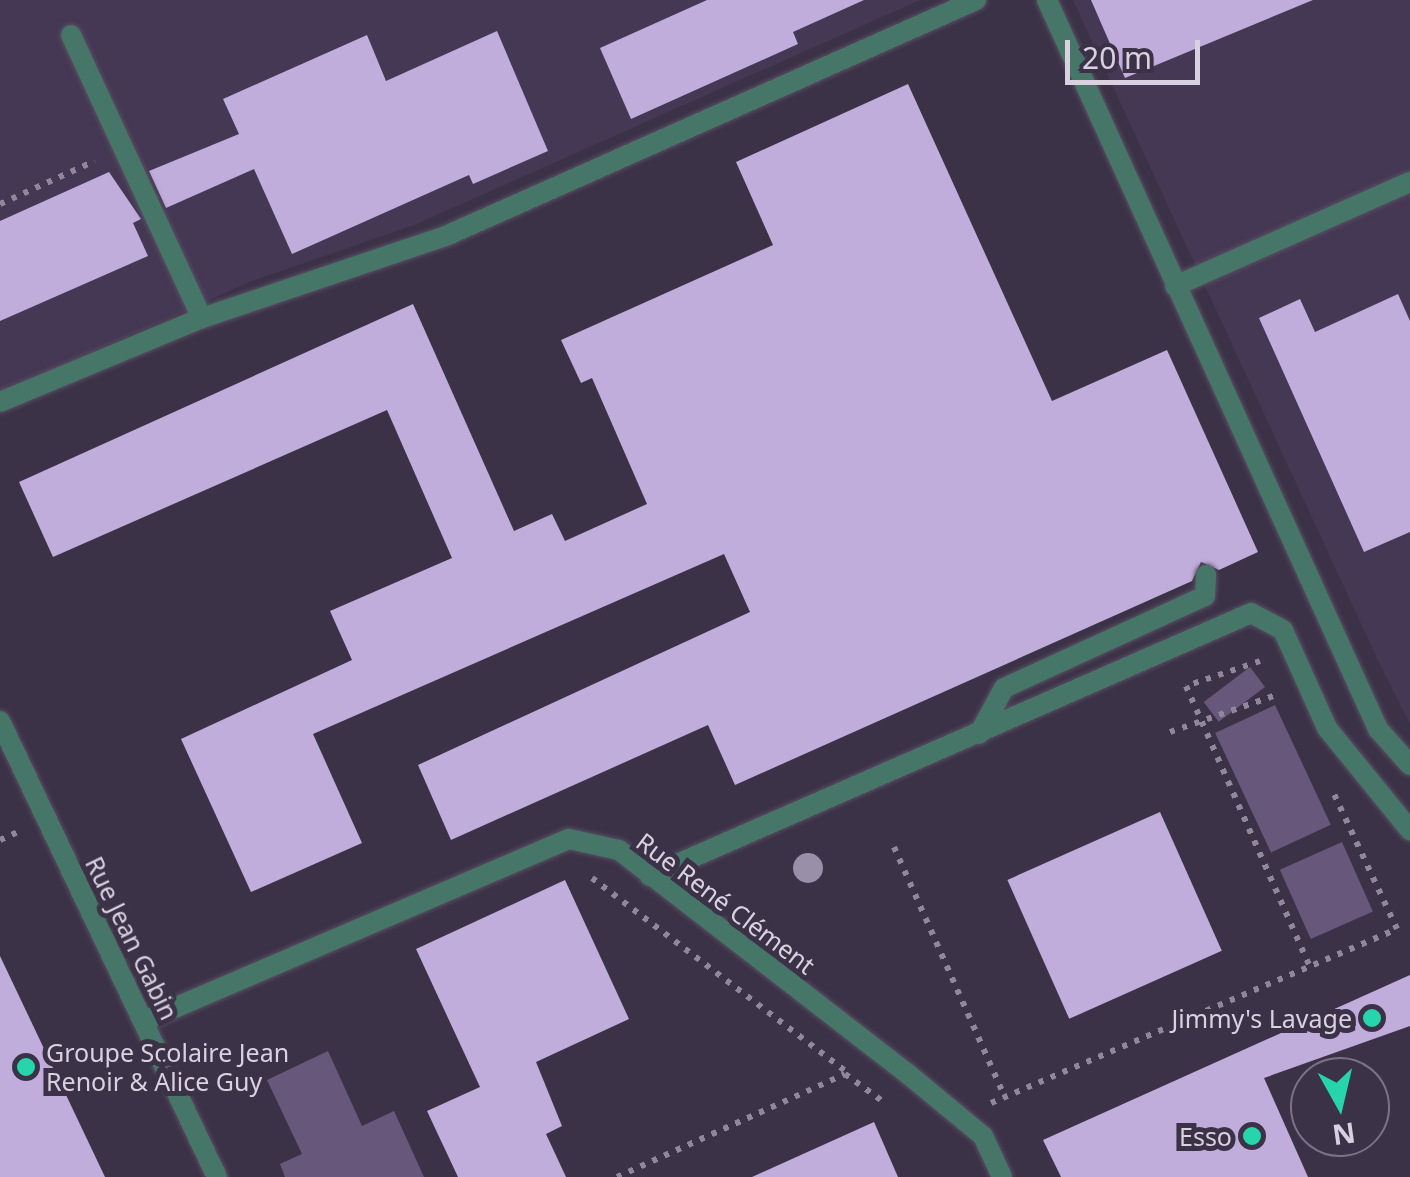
<!DOCTYPE html>
<meta charset="utf-8">
<style>
body{margin:0}
#map{position:relative;width:1410px;height:1177px;overflow:hidden;background:#3c3248;font-family:"Noto Sans",sans-serif}
div>[style]{position:absolute}
[style*='--x']{left:calc(var(--x)*1px);top:calc(var(--y)*1px);width:calc(var(--w)*1px);rotate:calc(var(--a)*1deg)}
.built>*{inset:0;background:#453854}
.green>*{inset:0;background:#67577b;transform-origin:0 0}
.building>*{inset:0;background:#c1addc;transform-origin:0 0}
.path>*{height:6px;margin-top:-3px;transform-origin:0;background:repeating-linear-gradient(90deg,#90889a 0 5px,transparent 0 13px)}
.roads{filter:drop-shadow(0 0 2px #584f63) drop-shadow(0 0 2px #584f63)}
.lane>*{height:20px;margin:-10px;padding:0 10px;transform-origin:10px;border-radius:10px;background:#467667}
.street>*{height:20px;margin:-10px;padding:0 10px;transform-origin:10px;border-radius:10px;background:#467667}
.trees>*{width:30px;height:30px;margin:-15px;border-radius:50%;background:#9a8fa8}
.dots>*{width:28px;height:28px;translate:-50% -50%;box-sizing:border-box;border:5px solid #3c3248;border-radius:50%}
span{translate:-50% -50%;white-space:nowrap;text-align:center;line-height:1.15;-webkit-text-stroke:10px #3c3248;paint-order:stroke}
.street-label{font-size:25px;color:#d8d2e0}
.poi-label{font-size:25px;color:#d8d2e0}
.right{translate:-100% -50%;text-align:right}
.left{translate:0 -50%;text-align:left}
.north{position:absolute;left:1290px;top:1057px;width:100px;height:100px;box-sizing:border-box;background:#3c3248;border:2px solid #7a7285;border-radius:50%;rotate:172deg;font-size:28px;font-weight:700;line-height:40px;text-align:center;color:#d8d2e0}
.north::after{content:'';display:block;margin:auto;width:35px;height:45px;background:#27d5ad;clip-path:polygon(50% 0,100% 100%,50% 72%,0 100%)}
.scale{position:absolute;left:1065px;top:40px;width:135px;height:45px;box-sizing:border-box;border:5px solid #d8d2e0;border-top:0;padding-left:12px;font-size:30px;line-height:35px;white-space:nowrap;color:#d8d2e0;-webkit-text-stroke:8px #3c3248;paint-order:stroke}
</style>
<div id="map">
<div class="built">
<div style="clip-path:polygon(0 0,920px 0,414px 225px,252px 281px,0 393px)"></div>
<div style="clip-path:polygon(1073px 0,1410px 0,1410px 724px,1374px 652px)"></div>
</div>
<div class="green">
<div style="left:1250px;top:667px;width:25px;height:58px;rotate:53deg"></div>
<div style="left:1275px;top:705px;width:132px;height:66px;rotate:65deg"></div>
<div style="left:1342px;top:842px;width:76px;height:68px;rotate:66deg"></div>
<div style="clip-path:polygon(328px 1051px,362px 1126px,394px 1111px,424px 1177px,285px 1177px,280px 1164px,302px 1154px,267px 1080px)"></div>
</div>
<div class="building">
<div style="clip-path:polygon(707px 0,864px 0,793px 32px,798px 44px,631px 119px,600px 48px)"></div>
<div style="clip-path:polygon(1091px 0,1313px 0,1125px 78px)"></div>
<div style="clip-path:polygon(497px 31px,548px 151px,473px 184px,469px 175px,292px 254px,254px 169px,166px 208px,149px 171px,239px 134px,223px 99px,367px 35px,386px 81px)"></div>
<div style="clip-path:polygon(908px 84px,1052px 401px,1167px 350px,1258px 552px,1219px 570px,1201px 562px,1192px 581px,735px 785px,708px 725px,451px 840px,418px 765px,750px 612px,724px 554px,313px 734px,362px 843px,251px 892px,181px 739px,352px 660px,330px 611px,452px 558px,387px 410px,53px 557px,19px 482px,413px 304px,514px 531px,552px 514px,565px 541px,647px 504px,592px 378px,581px 383px,561px 340px,773px 245px,736px 162px)"></div>
<div style="clip-path:polygon(109px 172px,141px 219px,133px 223px,148px 256px,0 321px,0 221px)"></div>
<div style="clip-path:polygon(1398px 294px,1410px 321px,1410px 532px,1364px 552px,1259px 318px,1300px 299px,1315px 332px)"></div>
<div style="left:1160px;top:812px;width:152px;height:167px;rotate:66deg"></div>
<div style="clip-path:polygon(565px 880px,629px 1019px,536px 1062px,562px 1126px,546px 1134px,566px 1177px,458px 1177px,427px 1111px,480px 1087px,416px 949px)"></div>
<div style="clip-path:polygon(0 956px,105px 1177px,0 1177px)"></div>
<div style="clip-path:polygon(1410px 975px,1410px 1026px,1264px 1078px,1308px 1177px,1061px 1177px,1043px 1140px)"></div>
<div style="clip-path:polygon(874px 1122px,898px 1177px,752px 1177px)"></div>
</div>
<div class="path">
<div style="--x:0;--y:204;--w:104;--a:-24.4"></div>
<div style="--x:1260;--y:661;--w:78;--a:161.3"></div>
<div style="--x:1186;--y:686;--w:307;--a:66.2"></div>
<div style="--x:1170;--y:732;--w:112;--a:-19.2"></div>
<div style="--x:0;--y:840;--w:20;--a:-24"></div>
<div style="--x:894;--y:847;--w:274;--a:66.1"></div>
<div style="--x:592;--y:878;--w:320;--a:37.3"></div>
<div style="--x:991;--y:1103;--w:442;--a:-23.2"></div>
<div style="--x:1397;--y:929;--w:151;--a:-115"></div>
<div style="--x:617;--y:1177;--w:250;--a:-24.3"></div>
<div style="--x:845;--y:1074;--w:49;--a:35.9"></div>
</div>
<div class="roads">
<div class="lane">
<div style="--x:71;--y:35;--w:312;--a:65.2"></div>
<div style="--x:1175;--y:286;--w:257;--a:-23.9"></div>
<div style="--x:0;--y:402;--w:219;--a:-22.6"></div>
<div style="--x:202;--y:318;--w:260;--a:-18.6"></div>
<div style="--x:448;--y:235;--w:578;--a:-23.99"></div>
<div style="--x:1251;--y:613;--w:36;--a:28"></div>
<div style="--x:1283;--y:630;--w:107;--a:65.8"></div>
<div style="--x:1327;--y:728;--w:132;--a:50.9"></div>
<div style="--x:979;--y:734;--w:52;--a:-61.5"></div>
<div style="--x:1004;--y:688;--w:221;--a:-24.6"></div>
<div style="--x:1205;--y:596;--w:21;--a:-87"></div>
</div>
<div class="street">
<div style="--x:1047;--y:0;--w:801;--a:65.58"></div>
<div style="--x:1378;--y:729;--w:48;--a:48.4"></div>
<div style="--x:0;--y:721;--w:505;--a:64.55"></div>
<div style="--x:650;--y:876;--w:656;--a:-23.63"></div>
<div style="--x:144;--y:1021;--w:462;--a:-23.2"></div>
<div style="--x:569;--y:839;--w:51;--a:12.4"></div>
<div style="--x:619;--y:850;--w:366;--a:37.8"></div>
<div style="--x:908;--y:1074;--w:97;--a:39.6"></div>
<div style="--x:983;--y:1136;--w:45;--a:65.1"></div>
</div>
</div>
<div class="trees">
<div style="left:808px;top:868px"></div>
</div>
<div class="dots">
<div style="left:1372px;top:1018px;background:#27d5ad"></div>
<div style="left:26px;top:1067px;background:#27d5ad"></div>
<div style="left:1252px;top:1136px;background:#27d5ad"></div>
</div>
<div class="street-label">
<span style="left:726px;top:903px;rotate:37deg">Rue René Clément</span>
<span style="left:132px;top:938px;rotate:64deg">Rue Jean Gabin</span>
</div>
<div class="poi-label">
<span class="right" style="left:1352px;top:1018px">Jimmy's Lavage</span>
<span class="left" style="left:46px;top:1067px">Groupe Scolaire Jean<br>Renoir &amp; Alice Guy</span>
<span class="right" style="left:1232px;top:1136px">Esso</span>
</div>
<div class="north">N</div>
<div class="scale">20 m</div>
</div>
